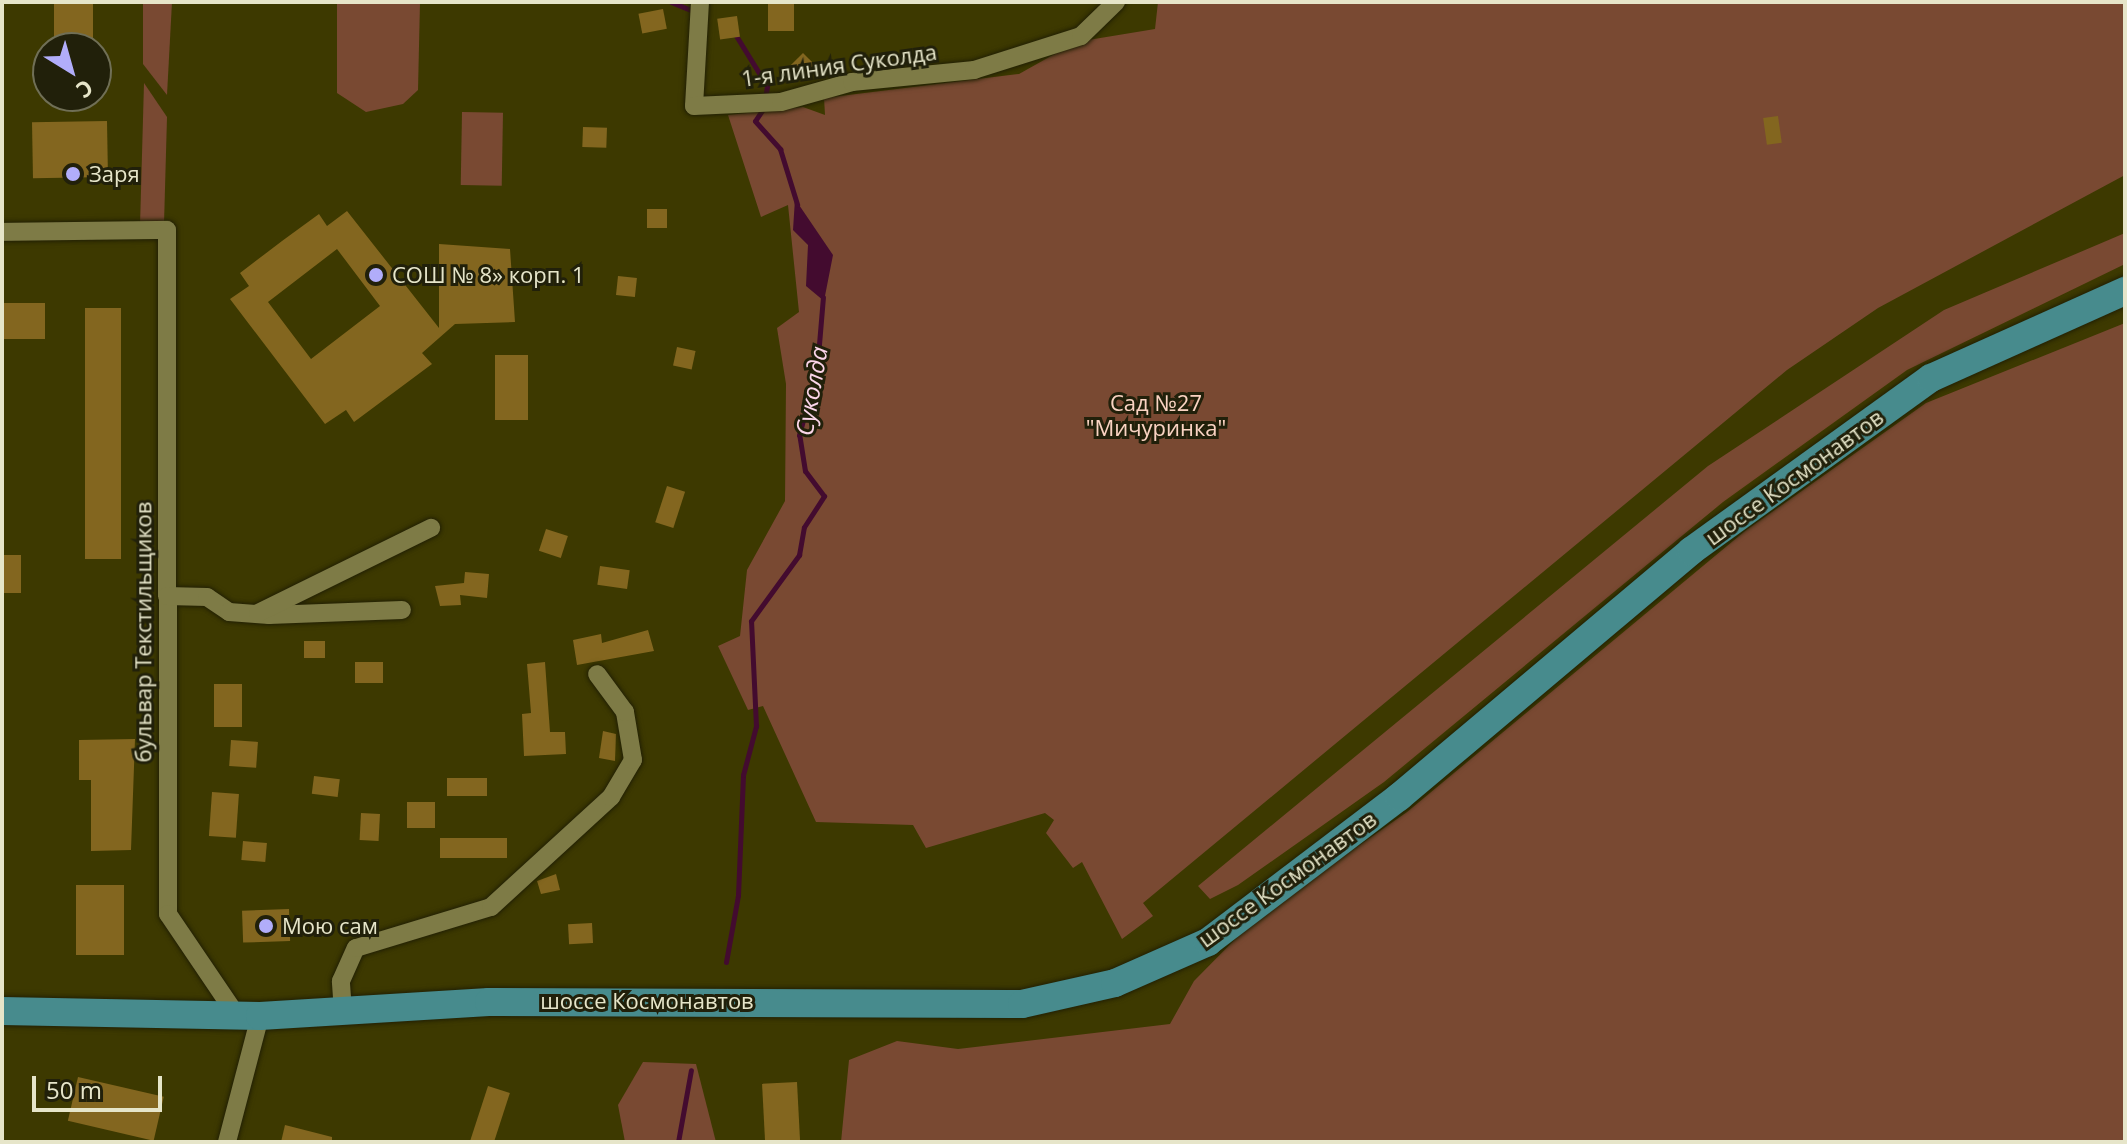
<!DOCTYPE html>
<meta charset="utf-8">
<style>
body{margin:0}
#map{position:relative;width:2127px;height:1144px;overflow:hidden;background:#3d3900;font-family:"Open Sans",sans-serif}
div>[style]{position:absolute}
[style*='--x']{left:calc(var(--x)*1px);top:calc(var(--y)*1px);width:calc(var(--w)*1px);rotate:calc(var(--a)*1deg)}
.green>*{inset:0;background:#794932;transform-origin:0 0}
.water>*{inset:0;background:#430b2f}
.stream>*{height:5px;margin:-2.5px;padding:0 2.5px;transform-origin:2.5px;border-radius:2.5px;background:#430b2f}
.building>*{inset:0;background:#83661f;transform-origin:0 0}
.roads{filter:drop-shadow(0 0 2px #222004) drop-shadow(0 0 2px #222004)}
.street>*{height:18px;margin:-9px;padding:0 9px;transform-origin:9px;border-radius:9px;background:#7e7b46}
.primary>*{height:28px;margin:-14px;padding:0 14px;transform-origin:14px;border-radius:14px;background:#478b8d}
.dots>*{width:22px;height:22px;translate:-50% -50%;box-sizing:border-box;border:4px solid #21200a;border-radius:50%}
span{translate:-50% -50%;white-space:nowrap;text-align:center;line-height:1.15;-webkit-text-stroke:6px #21200a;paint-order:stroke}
.street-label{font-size:22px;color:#e6e5c9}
.poi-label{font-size:22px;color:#e6e5c9}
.left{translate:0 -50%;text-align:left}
.park-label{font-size:22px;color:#fad3c2}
.water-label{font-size:24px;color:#fbd5e9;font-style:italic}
.frame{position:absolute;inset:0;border:4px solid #e6e5c9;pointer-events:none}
.north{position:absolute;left:32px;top:32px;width:80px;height:80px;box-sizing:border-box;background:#21200a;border:2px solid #706f56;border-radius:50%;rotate:143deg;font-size:22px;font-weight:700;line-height:32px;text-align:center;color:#e6e5c9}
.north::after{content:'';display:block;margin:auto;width:28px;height:36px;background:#b1adfa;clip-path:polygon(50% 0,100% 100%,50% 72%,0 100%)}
.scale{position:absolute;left:32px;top:1076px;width:130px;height:36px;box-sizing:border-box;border:4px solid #e6e5c9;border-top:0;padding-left:10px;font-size:24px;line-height:28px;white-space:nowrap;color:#e6e5c9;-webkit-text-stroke:6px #21200a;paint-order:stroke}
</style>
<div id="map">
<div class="green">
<div style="clip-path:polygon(143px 2px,172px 2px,167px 95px,143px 64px)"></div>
<div style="clip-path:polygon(337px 2px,420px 2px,418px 90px,403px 104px,366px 112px,337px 93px)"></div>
<div style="clip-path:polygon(1158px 2px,2125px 2px,2125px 175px,1878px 308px,1787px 370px,1143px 903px,1153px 916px,1122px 939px,1082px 862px,1073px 868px,1046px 833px,1054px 820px,1045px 813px,926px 848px,913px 825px,816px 822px,763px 706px,748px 710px,718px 646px,740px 636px,747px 570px,785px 501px,786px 384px,777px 328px,799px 312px,788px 205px,761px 217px,728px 115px,803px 107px,825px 115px,824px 98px,1019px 74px,1076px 42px,1155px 29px)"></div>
<div style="clip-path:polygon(144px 83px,167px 117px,164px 224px,140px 226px)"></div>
<div style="left:462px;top:112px;width:41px;height:73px;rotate:1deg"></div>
<div style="clip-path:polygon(2125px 233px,2125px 264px,1907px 370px,1723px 502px,1384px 782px,1238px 885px,1210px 899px,1198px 886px,1708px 466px,1944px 310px)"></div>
<div style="clip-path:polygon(2125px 323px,2125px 1142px,841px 1142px,849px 1060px,897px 1041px,958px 1049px,1170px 1024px,1194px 981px,1258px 916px,1407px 812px,1745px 531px,1926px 403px)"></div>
<div style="clip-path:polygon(643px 1062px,696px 1064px,716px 1142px,625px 1142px,618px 1105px)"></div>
</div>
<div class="water">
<div style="clip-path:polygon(795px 199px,833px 255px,824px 301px,806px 286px,808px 245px,793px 230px)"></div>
</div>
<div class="stream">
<div style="--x:671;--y:2;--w:27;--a:22"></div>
<div style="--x:735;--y:34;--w:61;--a:58.4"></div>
<div style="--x:767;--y:86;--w:13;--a:99"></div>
<div style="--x:763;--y:109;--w:14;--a:124"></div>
<div style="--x:755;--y:121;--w:38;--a:48"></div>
<div style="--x:780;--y:149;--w:58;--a:72.8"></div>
<div style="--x:726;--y:962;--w:68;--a:-79.8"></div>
<div style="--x:738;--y:895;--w:120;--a:-87.6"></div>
<div style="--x:743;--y:775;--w:51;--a:-75.1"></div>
<div style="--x:756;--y:726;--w:105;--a:-92.7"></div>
<div style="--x:751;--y:621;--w:82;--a:-54"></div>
<div style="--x:799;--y:555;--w:28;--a:-80"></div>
<div style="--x:804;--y:527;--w:37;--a:-57"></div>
<div style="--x:824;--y:496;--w:31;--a:-127"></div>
<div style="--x:805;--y:471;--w:36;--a:-99"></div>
<div style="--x:799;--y:435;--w:69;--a:-75"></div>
<div style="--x:817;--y:368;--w:71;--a:-85.2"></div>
<div style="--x:678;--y:1142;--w:73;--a:-79.8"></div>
</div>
<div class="building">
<div style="left:54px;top:2px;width:39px;height:46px"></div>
<div style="left:768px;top:2px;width:26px;height:29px"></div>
<div style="left:663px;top:9px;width:20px;height:25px;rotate:79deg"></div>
<div style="left:737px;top:16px;width:21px;height:20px;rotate:82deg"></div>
<div style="left:803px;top:53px;width:16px;height:21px;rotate:45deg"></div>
<div style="left:1778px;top:116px;width:27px;height:15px;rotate:82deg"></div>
<div style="left:107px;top:121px;width:56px;height:75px;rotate:89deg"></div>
<div style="left:583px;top:127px;width:24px;height:20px;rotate:2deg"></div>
<div style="left:667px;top:209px;width:19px;height:20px;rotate:90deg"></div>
<div style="clip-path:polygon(evenodd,347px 211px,439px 328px,439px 244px,510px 249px,515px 322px,455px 324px,422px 353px,432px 364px,354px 422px,346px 410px,325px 424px,230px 299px,249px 286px,240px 273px,282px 241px,319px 214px,327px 226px,347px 211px,337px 249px,380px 306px,311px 359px,268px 302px,337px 249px)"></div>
<div style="left:618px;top:276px;width:19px;height:19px;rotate:6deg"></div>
<div style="left:2px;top:303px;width:43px;height:36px"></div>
<div style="left:85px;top:308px;width:36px;height:251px"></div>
<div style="left:677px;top:347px;width:19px;height:19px;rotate:12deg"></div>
<div style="left:495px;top:355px;width:33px;height:65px"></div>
<div style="left:667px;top:486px;width:19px;height:38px;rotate:18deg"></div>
<div style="left:546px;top:529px;width:23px;height:23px;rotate:18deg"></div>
<div style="left:2px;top:555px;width:19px;height:38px"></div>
<div style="left:600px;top:566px;width:30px;height:19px;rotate:8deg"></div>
<div style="clip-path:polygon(465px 572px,489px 574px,487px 598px,460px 595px,461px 605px,440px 606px,435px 586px,464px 583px)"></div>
<div style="clip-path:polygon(648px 630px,654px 651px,577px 665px,573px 640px,601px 634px,602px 643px)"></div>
<div style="left:304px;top:641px;width:21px;height:17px"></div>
<div style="left:355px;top:662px;width:28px;height:21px"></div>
<div style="clip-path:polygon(545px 662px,550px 732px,565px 732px,566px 754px,524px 756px,522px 714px,531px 713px,527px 664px)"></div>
<div style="left:214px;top:684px;width:28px;height:43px"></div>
<div style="clip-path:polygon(603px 731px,616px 734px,615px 761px,599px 758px)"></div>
<div style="clip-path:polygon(135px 739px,131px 850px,91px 851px,91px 780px,79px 780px,79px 740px)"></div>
<div style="left:231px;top:740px;width:27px;height:26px;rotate:4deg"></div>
<div style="left:314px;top:776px;width:26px;height:18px;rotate:7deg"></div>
<div style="left:447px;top:778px;width:40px;height:18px"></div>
<div style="left:212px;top:792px;width:27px;height:44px;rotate:4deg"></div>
<div style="left:435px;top:802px;width:26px;height:28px;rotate:90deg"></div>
<div style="left:361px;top:813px;width:19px;height:27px;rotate:3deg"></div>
<div style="left:440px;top:838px;width:67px;height:20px"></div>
<div style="left:243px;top:841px;width:24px;height:19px;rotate:5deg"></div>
<div style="clip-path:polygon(556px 874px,560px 890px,541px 894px,537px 881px)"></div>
<div style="left:76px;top:885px;width:48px;height:70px"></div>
<div style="left:289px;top:909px;width:32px;height:47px;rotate:88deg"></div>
<div style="left:592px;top:923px;width:20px;height:24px;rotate:87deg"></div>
<div style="left:78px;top:1077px;width:88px;height:45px;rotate:13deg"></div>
<div style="left:797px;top:1082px;width:60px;height:35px;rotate:87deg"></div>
<div style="left:488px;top:1086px;width:23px;height:59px;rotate:18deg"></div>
<div style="clip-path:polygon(285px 1125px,332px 1137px,332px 1142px,281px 1142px)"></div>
</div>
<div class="roads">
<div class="street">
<div style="--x:700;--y:2;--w:104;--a:93.3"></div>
<div style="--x:694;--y:106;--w:87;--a:-2.6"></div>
<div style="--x:781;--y:102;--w:74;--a:-15.7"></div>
<div style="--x:852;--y:82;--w:123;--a:-5.6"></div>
<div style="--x:974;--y:70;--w:112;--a:-17.6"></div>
<div style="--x:1081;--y:36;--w:49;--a:-44.2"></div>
<div style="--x:2;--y:232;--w:165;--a:-0.7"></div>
<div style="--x:167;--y:230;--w:684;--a:89.92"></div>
<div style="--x:168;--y:914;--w:120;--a:55.9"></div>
<div style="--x:167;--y:596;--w:40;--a:1.4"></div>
<div style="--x:207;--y:597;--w:27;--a:34"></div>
<div style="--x:229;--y:612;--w:40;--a:4.3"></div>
<div style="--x:269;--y:615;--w:133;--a:-2.2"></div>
<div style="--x:258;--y:613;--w:193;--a:-26.2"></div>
<div style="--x:343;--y:1012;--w:31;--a:-94"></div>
<div style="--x:341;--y:981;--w:36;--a:-66"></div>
<div style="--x:356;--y:948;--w:141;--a:-16.9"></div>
<div style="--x:491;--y:907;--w:163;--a:-42.5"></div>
<div style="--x:611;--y:797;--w:43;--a:-59.3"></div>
<div style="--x:633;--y:760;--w:49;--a:-99.5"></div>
<div style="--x:625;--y:712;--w:47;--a:-126.4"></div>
<div style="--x:227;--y:1142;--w:130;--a:-75.3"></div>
</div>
<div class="primary">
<div style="--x:2;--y:1011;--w:258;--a:1.1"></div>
<div style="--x:260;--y:1016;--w:229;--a:-3.5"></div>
<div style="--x:489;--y:1002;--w:533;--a:0.21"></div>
<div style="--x:1022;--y:1004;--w:95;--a:-12.7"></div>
<div style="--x:1115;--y:983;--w:102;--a:-23.8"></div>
<div style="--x:1208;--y:942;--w:240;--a:-37.2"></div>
<div style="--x:1399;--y:797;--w:382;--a:-40.1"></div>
<div style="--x:1691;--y:551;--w:296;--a:-35.8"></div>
<div style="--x:1931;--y:378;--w:213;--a:-24.2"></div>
</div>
</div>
<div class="dots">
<div style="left:73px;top:174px;background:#b1adfa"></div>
<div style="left:376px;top:275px;background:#b1adfa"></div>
<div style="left:266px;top:926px;background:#b1adfa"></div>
</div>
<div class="street-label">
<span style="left:839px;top:65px;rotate:-8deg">1-я линия Суколда</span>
<span style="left:1794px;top:477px;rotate:-36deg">шоссе Космонавтов</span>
<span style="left:143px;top:632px;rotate:-90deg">бульвар Текстильщиков</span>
<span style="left:1287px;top:879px;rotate:-36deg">шоссе Космонавтов</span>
<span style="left:647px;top:1001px">шоссе Космонавтов</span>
</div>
<div class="poi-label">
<span class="left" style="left:89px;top:174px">Заря</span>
<span class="left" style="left:392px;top:275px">СОШ № 8» корп. 1</span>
<span class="left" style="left:282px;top:926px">Мою сам</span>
</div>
<div class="park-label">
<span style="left:1156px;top:415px">Сад №27<br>"Мичуринка"</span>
</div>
<div class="water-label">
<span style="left:811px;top:391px;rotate:-80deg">Суколда</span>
</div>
<div class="frame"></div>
<div class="north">С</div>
<div class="scale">50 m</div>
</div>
